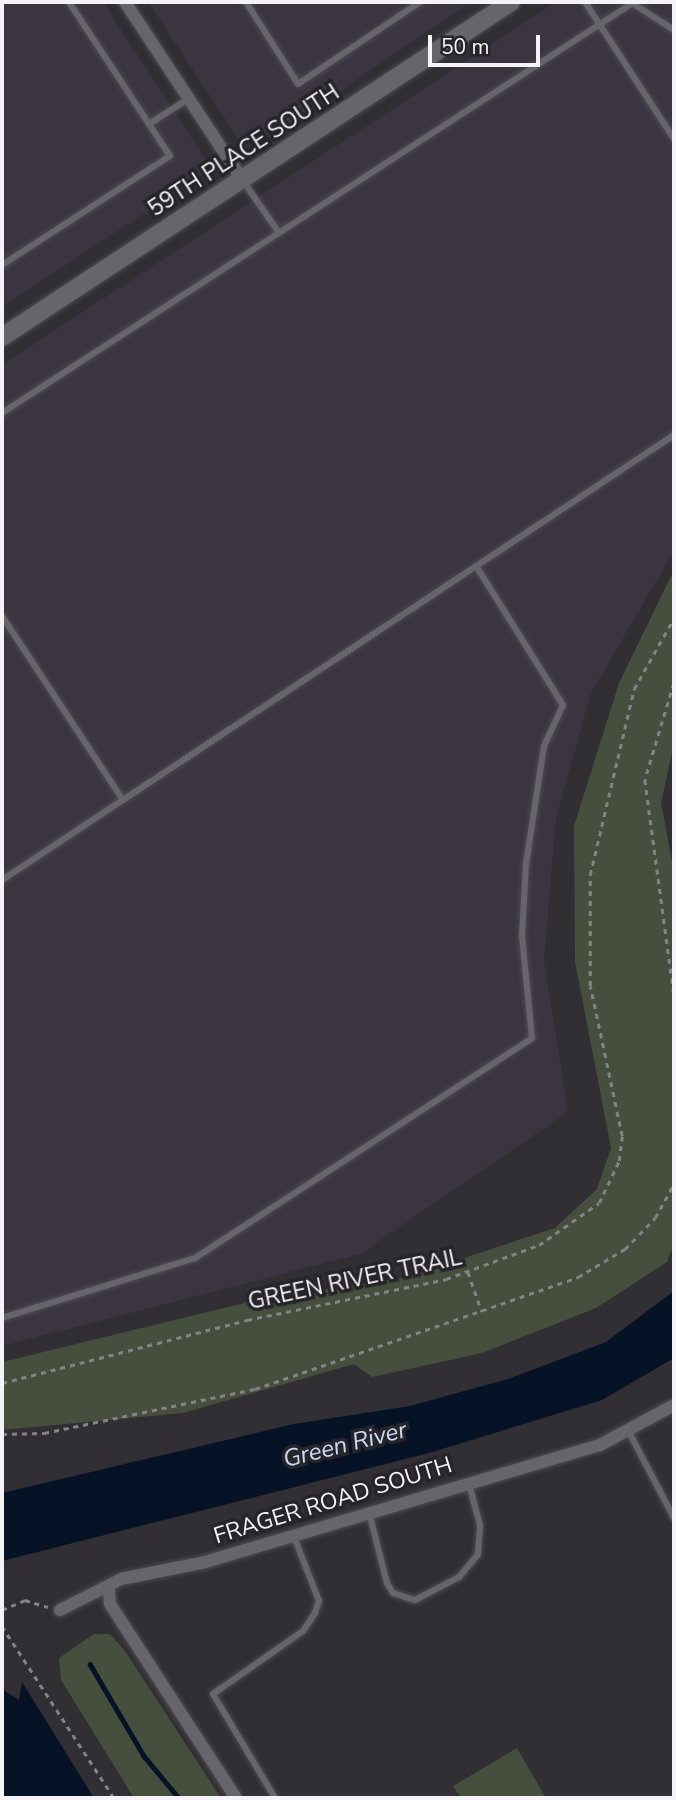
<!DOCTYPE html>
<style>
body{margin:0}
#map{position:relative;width:676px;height:1800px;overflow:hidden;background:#312e34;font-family:"Nunito Sans",sans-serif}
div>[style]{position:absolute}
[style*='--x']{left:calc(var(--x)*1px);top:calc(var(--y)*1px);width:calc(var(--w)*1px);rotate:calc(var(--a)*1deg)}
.built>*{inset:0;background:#3b3541}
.green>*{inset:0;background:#464f3e}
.water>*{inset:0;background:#061326}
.stream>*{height:4.5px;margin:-2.25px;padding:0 2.25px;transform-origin:2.25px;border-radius:2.25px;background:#061326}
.path>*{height:2.5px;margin-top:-1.25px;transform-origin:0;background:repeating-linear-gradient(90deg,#848287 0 5px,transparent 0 10px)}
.roads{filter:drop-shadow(0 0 2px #4e4b50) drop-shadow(0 0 2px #4e4b50)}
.lane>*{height:6px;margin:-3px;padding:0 3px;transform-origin:3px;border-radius:3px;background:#68646c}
.street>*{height:12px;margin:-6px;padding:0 6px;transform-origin:6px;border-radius:6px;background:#68646c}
.secondary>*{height:18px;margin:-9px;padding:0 9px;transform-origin:9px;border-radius:9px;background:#68646c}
span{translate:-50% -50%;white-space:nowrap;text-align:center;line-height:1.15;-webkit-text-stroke:7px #27242a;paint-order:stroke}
.street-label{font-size:23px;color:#f5f3f8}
.water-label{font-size:24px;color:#c9ddf9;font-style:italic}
.frame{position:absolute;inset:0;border:4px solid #f5f3f8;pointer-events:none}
.scale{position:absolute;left:428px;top:35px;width:112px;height:32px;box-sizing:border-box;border:4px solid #f5f3f8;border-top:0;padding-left:9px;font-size:21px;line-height:24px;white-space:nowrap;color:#f5f3f8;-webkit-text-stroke:5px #27242a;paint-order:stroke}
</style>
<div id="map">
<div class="built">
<div style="clip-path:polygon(2px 2px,103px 2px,212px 169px,2px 307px)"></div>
<div style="clip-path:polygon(148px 2px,471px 2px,259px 146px,240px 141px)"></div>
<div style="clip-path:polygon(556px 2px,674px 2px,674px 551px,591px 693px,556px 818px,544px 960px,568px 1112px,360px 1254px,2px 1346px,2px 365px)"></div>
</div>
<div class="green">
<div style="clip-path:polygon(674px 570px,674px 743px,661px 803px,674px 872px,674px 1244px,667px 1262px,596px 1308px,482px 1353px,372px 1377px,354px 1364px,183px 1413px,2px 1430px,2px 1362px,265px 1298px,407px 1277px,555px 1228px,597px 1189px,611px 1148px,575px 962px,574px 826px,619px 683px)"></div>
<div style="clip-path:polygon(94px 1634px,110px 1634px,125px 1651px,221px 1798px,134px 1798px,61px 1680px,59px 1658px)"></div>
<div style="clip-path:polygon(517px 1748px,546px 1798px,461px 1798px,453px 1786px)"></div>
</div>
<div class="water">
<div style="clip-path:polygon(674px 1291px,674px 1358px,602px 1400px,429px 1453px,2px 1561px,2px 1493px,294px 1424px,410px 1406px,508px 1379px,606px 1342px)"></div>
<div style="clip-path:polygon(2px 1679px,5px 1691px,19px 1700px,22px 1682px,94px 1798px,2px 1798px)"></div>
</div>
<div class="stream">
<div style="--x:90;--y:1664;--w:107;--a:59.6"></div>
<div style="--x:144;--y:1756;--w:55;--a:50.2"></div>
</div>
<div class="path">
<div style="--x:674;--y:683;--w:101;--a:106.6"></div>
<div style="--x:645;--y:780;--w:216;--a:82.3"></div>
<div style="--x:468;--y:1272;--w:42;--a:70.7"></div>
<div style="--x:2;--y:1383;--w:253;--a:-14.4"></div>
<div style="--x:247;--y:1320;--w:203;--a:-11.6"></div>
<div style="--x:446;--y:1279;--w:99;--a:-20.1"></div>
<div style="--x:539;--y:1245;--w:73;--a:-35"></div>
<div style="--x:599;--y:1203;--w:47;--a:-64.5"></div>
<div style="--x:619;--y:1161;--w:25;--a:-83"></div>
<div style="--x:622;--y:1136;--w:153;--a:-102"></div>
<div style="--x:590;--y:986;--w:111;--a:-90"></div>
<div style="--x:590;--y:875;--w:191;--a:-76.7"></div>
<div style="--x:634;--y:689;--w:81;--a:-60.6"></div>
<div style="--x:2;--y:1434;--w:42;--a:-1.4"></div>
<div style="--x:44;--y:1433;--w:216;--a:-11.8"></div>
<div style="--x:255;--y:1389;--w:342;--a:-19.1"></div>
<div style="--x:578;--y:1277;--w:55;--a:-30.8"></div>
<div style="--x:625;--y:1249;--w:43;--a:-45.9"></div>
<div style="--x:655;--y:1218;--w:39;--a:-61"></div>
<div style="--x:2;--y:1610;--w:25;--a:-23"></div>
<div style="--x:25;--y:1600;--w:24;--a:17"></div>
<div style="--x:2;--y:1626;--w:205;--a:56.9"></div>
</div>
<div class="roads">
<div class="lane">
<div style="--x:246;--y:2;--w:97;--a:57.6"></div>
<div style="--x:298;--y:84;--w:147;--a:-33.9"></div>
<div style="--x:585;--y:2;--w:163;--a:57"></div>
<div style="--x:632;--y:3;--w:50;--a:32.7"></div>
<div style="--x:149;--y:124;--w:46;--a:-32.7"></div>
<div style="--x:243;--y:181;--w:60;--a:55.2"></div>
<div style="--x:2;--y:265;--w:200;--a:-33"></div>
<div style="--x:170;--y:156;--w:184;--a:-123.3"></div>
<div style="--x:2;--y:413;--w:754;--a:-33.04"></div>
<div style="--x:2;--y:616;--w:220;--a:56.7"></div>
<div style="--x:123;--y:800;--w:661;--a:-33.52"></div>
<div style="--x:2;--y:880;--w:145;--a:-33.5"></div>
<div style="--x:2;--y:1318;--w:202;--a:-17.3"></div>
<div style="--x:195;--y:1258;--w:402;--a:-33.1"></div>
<div style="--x:532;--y:1038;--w:102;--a:-95.6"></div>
<div style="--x:522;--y:936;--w:72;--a:-86.8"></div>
<div style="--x:526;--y:864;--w:119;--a:-81.3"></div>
<div style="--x:544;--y:746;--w:45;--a:-65.1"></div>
<div style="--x:563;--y:705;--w:164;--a:-122"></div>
<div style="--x:629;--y:1432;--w:97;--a:62.4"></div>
<div style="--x:369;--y:1512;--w:73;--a:75.8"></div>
<div style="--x:387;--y:1583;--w:12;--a:59"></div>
<div style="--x:393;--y:1593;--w:23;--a:18"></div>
<div style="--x:415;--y:1600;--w:50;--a:-27.6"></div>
<div style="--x:459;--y:1577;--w:30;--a:-50"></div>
<div style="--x:478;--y:1554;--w:29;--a:-86"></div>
<div style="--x:480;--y:1525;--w:42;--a:-105"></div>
<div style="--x:275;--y:1798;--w:121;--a:-120.8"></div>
<div style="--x:213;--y:1694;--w:110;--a:-35"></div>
<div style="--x:303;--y:1631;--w:22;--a:-56"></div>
<div style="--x:315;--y:1613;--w:13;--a:-72"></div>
<div style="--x:319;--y:1601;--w:69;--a:-111.3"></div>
</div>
<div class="street">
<div style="--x:125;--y:2;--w:214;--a:56.6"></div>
<div style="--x:109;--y:1590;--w:14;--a:86"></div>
<div style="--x:110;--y:1604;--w:231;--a:57"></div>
<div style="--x:60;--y:1610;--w:68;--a:-26.9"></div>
<div style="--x:121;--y:1579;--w:86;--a:-11.4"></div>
<div style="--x:205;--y:1562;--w:412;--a:-16.5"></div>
<div style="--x:600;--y:1445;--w:84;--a:-28.4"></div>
</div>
<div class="secondary">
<div style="--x:2;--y:337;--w:609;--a:-33.35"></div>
</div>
</div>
<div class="street-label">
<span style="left:244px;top:151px;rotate:-33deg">59TH PLACE SOUTH</span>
<span style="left:355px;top:1280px;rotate:-12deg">GREEN RIVER TRAIL</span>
<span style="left:333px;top:1501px;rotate:-17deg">FRAGER ROAD SOUTH</span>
</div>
<div class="water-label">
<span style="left:345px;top:1445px;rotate:-14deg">Green River</span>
</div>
<div class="frame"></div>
<div class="scale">50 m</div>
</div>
